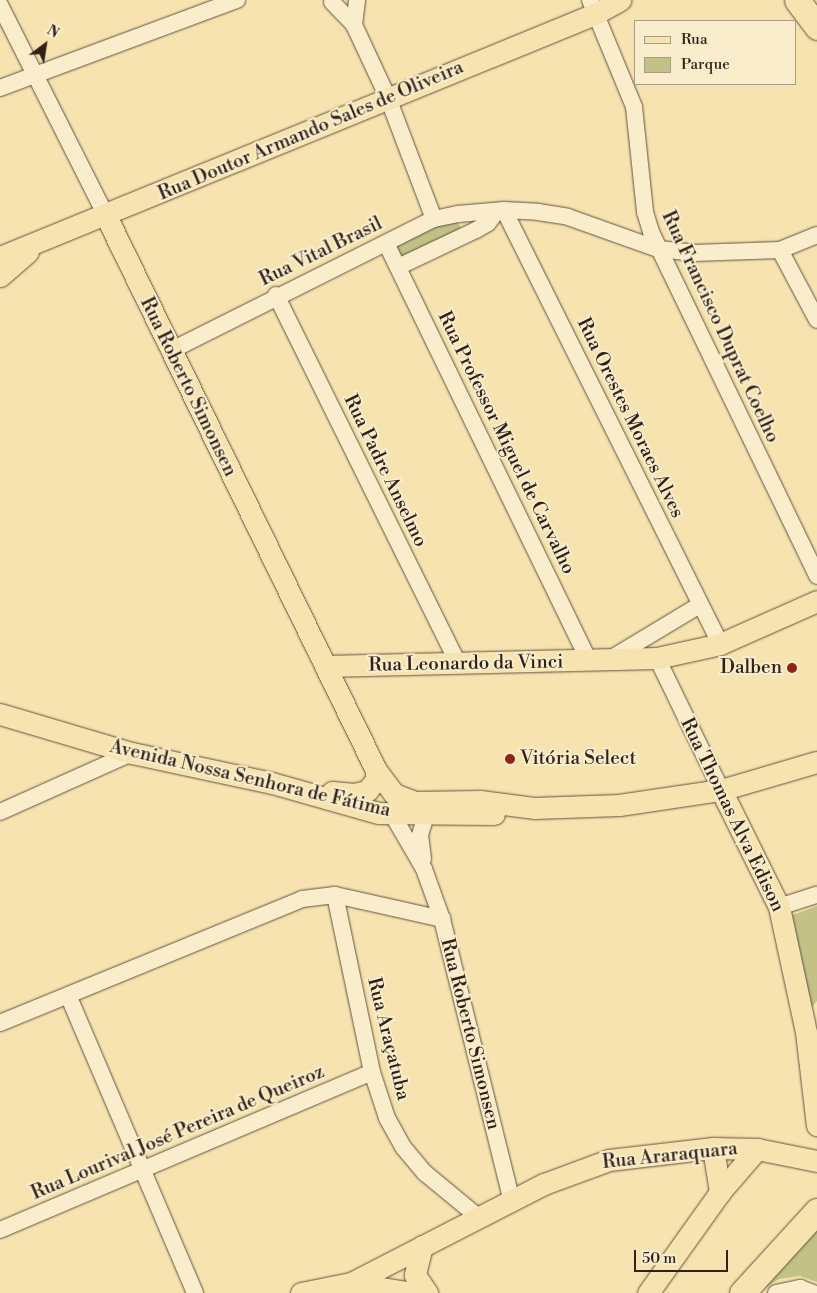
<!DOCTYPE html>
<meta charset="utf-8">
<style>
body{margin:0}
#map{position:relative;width:817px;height:1293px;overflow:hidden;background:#f7e3b0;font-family:"Libre Bodoni",serif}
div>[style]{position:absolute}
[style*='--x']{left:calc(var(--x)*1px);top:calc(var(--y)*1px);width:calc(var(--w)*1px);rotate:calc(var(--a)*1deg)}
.green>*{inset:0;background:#c2c287}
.roads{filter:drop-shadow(0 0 1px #62523f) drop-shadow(0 0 1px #62523f)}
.minor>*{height:16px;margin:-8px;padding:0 8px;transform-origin:8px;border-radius:8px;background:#faedcc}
.major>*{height:21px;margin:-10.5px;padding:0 10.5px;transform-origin:10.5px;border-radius:10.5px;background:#f7e3b0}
.highway>*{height:25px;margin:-12.5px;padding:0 12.5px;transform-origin:12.5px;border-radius:12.5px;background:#f7e3b0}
.dots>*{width:14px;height:14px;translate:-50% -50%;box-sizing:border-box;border:2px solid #faedcc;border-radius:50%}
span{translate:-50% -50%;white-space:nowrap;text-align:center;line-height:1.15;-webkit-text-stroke:4px #faedcc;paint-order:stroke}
.street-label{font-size:19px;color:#302119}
.poi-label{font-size:19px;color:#302119}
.right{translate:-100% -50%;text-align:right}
.left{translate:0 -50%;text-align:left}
.legend{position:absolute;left:634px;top:20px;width:162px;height:65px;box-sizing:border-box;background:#faedcc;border:1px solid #a99b84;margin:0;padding:6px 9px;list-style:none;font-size:15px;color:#302119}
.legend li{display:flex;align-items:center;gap:10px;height:25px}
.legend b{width:25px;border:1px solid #a99b84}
.north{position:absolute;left:20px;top:20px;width:50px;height:50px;-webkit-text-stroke:4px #faedcc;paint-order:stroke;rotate:31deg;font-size:14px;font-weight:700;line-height:20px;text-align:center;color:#302119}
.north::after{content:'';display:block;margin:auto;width:18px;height:22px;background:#302119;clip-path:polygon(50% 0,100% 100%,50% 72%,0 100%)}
.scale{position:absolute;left:634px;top:1250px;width:94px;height:22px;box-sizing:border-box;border:2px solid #302119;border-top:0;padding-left:6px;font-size:15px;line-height:18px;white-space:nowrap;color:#302119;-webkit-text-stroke:4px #faedcc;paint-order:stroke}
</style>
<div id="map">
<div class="green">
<div style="clip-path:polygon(456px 221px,461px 227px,456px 231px,403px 258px,392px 244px,436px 222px)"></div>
<div style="clip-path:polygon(817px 906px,817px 1001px,806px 1014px,790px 916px)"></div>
<div style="clip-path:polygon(817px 1220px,817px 1282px,800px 1276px,779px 1279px,765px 1288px,760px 1285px)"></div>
</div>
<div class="roads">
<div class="minor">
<div style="--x:590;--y:0;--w:116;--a:67.6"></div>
<div style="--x:634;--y:107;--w:106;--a:84"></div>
<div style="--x:645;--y:212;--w:21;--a:73"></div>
<div style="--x:651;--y:232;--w:382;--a:64.2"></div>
<div style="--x:332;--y:2;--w:32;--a:46"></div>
<div style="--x:354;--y:25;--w:81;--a:65"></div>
<div style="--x:388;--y:98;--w:129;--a:69.2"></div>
<div style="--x:0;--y:5;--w:236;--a:63.3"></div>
<div style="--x:354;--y:25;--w:25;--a:-83"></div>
<div style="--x:0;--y:88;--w:253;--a:-20.4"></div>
<div style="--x:504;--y:210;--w:485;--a:63.5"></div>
<div style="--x:386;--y:243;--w:465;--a:64.1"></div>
<div style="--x:780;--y:250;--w:79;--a:62.1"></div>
<div style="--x:398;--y:267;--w:86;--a:-25.4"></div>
<div style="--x:476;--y:230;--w:14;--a:-30"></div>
<div style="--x:488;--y:223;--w:15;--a:-53"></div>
<div style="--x:276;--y:295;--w:413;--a:63.7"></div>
<div style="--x:170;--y:351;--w:295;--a:-26.6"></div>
<div style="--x:434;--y:219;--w:25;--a:-12"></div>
<div style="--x:458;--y:214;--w:46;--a:-5"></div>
<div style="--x:504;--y:210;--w:34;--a:3"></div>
<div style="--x:538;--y:212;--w:30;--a:9"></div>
<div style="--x:568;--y:217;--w:96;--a:19.6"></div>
<div style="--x:658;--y:249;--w:36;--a:6"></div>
<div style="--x:694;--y:253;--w:86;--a:-2"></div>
<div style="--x:780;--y:250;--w:40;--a:-22"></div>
<div style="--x:657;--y:658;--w:147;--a:64.1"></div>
<div style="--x:610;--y:659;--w:105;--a:-31"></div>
<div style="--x:0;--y:812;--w:145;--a:-24.1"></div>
<div style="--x:392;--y:814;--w:64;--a:59.8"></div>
<div style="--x:424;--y:869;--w:53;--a:70.2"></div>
<div style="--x:442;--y:919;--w:291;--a:76.1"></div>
<div style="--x:423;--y:859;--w:24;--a:-97"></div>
<div style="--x:420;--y:835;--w:21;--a:-73"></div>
<div style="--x:335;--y:895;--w:181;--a:78.2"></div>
<div style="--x:372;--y:1072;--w:48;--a:71.9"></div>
<div style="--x:387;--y:1118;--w:33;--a:61"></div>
<div style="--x:403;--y:1147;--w:34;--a:50"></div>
<div style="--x:425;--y:1173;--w:67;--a:39.6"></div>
<div style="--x:779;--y:907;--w:40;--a:-18"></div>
<div style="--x:68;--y:995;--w:324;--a:66.9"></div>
<div style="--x:0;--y:1023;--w:326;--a:-22.3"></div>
<div style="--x:302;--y:899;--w:33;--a:-7"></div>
<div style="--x:335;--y:895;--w:110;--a:12.6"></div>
<div style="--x:0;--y:1230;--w:404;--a:-23"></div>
<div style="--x:776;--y:1293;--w:25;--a:-12"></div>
<div style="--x:800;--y:1288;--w:14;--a:21"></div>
</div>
<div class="major">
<div style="--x:106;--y:216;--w:616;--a:64.02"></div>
<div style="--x:376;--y:770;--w:30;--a:53"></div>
<div style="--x:394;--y:794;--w:22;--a:21"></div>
<div style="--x:415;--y:802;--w:65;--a:-0.9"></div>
<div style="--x:480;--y:801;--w:54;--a:7.4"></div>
<div style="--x:534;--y:808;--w:85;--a:-2"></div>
<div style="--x:619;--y:805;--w:103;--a:-8.4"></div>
<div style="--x:721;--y:790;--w:100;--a:-16.3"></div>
<div style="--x:0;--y:257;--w:643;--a:-22.22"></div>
<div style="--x:595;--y:14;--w:29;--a:-29"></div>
<div style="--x:0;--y:276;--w:37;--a:-41"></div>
<div style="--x:325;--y:666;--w:332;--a:-1.4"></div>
<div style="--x:657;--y:658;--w:65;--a:-12.5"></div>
<div style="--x:720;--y:644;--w:106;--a:-23.9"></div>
<div style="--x:0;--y:714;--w:138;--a:16.5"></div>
<div style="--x:132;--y:753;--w:143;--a:12.1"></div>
<div style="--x:272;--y:783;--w:111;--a:15.7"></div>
<div style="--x:379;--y:813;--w:115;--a:0.5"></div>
<div style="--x:721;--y:790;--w:131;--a:63.6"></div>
<div style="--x:779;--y:907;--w:128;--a:77.8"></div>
<div style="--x:806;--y:1032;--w:94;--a:83.3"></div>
<div style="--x:332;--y:792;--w:22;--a:5"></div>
<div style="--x:354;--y:794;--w:13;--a:-13"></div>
<div style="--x:367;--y:791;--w:14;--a:-51"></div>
<div style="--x:376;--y:780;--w:10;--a:-90"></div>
<div style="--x:713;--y:1148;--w:45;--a:81"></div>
<div style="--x:422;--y:1246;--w:30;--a:104"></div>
<div style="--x:415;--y:1275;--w:22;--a:56"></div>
<div style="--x:351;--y:1283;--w:217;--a:-27.2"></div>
<div style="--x:544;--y:1184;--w:69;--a:-20.3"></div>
<div style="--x:609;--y:1160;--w:105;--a:-6.6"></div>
<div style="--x:713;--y:1148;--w:44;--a:1.3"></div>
<div style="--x:757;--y:1149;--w:61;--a:11.3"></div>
<div style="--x:301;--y:1293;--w:51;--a:-11.3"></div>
<div style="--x:351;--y:1283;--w:63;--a:9.2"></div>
<div style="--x:648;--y:1293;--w:124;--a:-54.5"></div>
<div style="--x:720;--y:1192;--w:57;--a:-49.3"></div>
</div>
<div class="highway">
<div style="--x:797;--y:0;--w:34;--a:53"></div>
<div style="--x:742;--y:1293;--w:111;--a:-47.6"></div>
</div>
</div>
<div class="dots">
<div style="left:792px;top:668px;background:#8f2418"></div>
<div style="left:510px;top:759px;background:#8f2418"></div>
</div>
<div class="street-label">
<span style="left:311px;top:131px;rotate:-23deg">Rua Doutor Armando Sales de Oliveira</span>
<span style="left:321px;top:252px;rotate:-26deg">Rua Vital Brasil</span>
<span style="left:720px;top:327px;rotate:65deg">Rua Francisco Duprat Coelho</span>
<span style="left:188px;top:387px;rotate:64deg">Rua Roberto Simonsen</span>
<span style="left:630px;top:418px;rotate:64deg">Rua Orestes Moraes Alves</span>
<span style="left:506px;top:443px;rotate:64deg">Rua Professor Miguel de Carvalho</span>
<span style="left:385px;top:471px;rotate:64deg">Rua Padre Anselmo</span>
<span style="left:466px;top:664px;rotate:-1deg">Rua Leonardo da Vinci</span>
<span style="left:250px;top:779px;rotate:13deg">Avenida Nossa Senhora de Fátima</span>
<span style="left:732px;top:815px;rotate:64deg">Rua Thomas Alva Edison</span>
<span style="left:470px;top:1034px;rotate:76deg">Rua Roberto Simonsen</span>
<span style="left:388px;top:1039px;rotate:76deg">Rua Araçatuba</span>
<span style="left:178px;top:1133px;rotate:-23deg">Rua Lourival José Pereira de Queiroz</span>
<span style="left:670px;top:1156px;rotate:-6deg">Rua Araraquara</span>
</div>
<div class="poi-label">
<span class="right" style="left:782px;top:668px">Dalben</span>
<span class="left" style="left:520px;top:759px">Vitória Select</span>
</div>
<ul class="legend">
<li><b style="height:6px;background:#f7e3b0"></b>Rua</li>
<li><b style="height:14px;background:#c2c287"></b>Parque</li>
</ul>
<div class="north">N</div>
<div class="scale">50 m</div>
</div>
